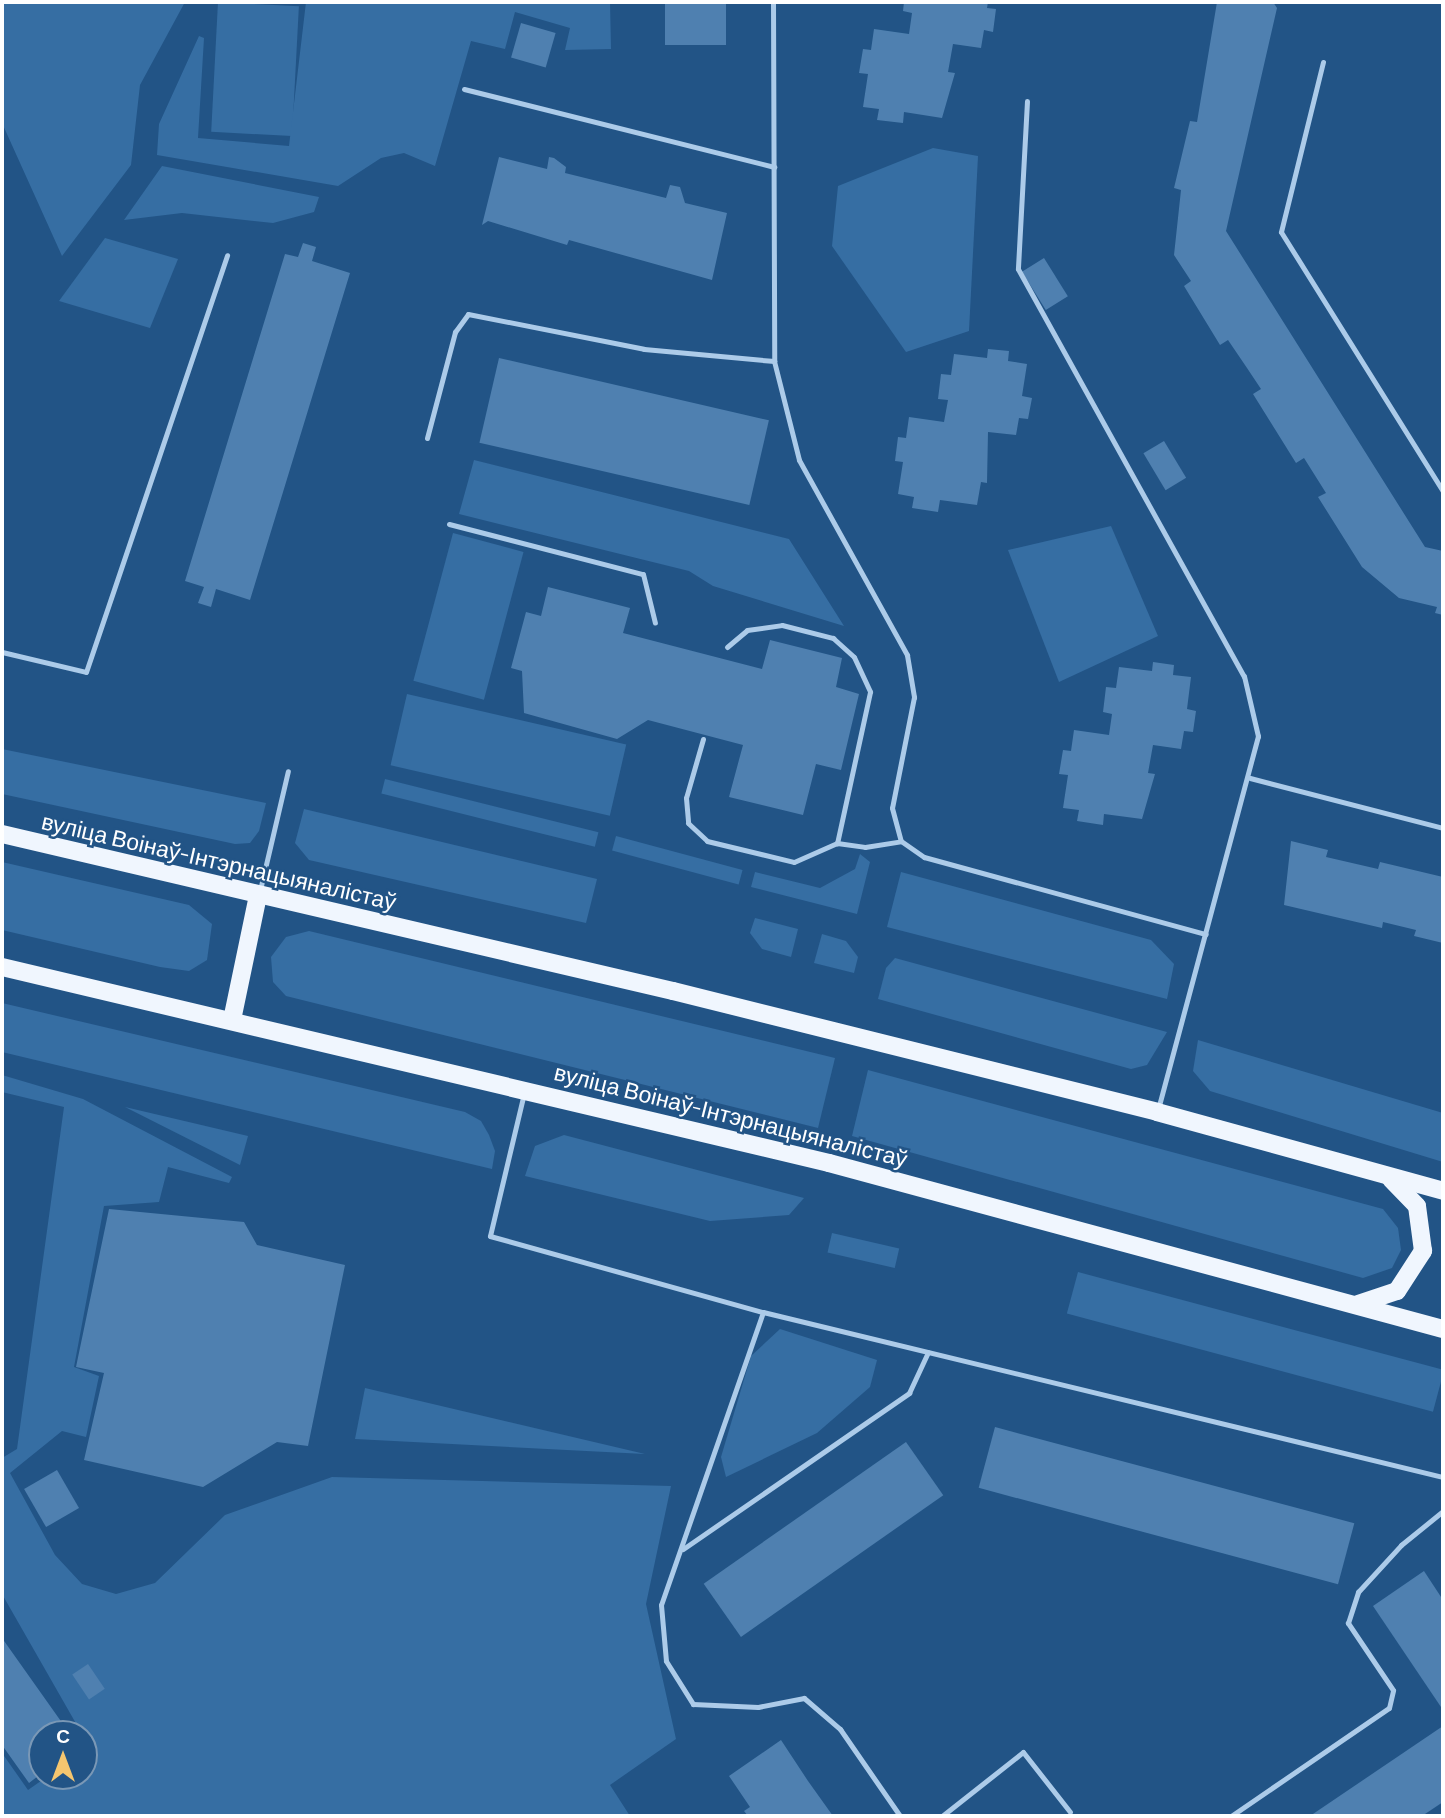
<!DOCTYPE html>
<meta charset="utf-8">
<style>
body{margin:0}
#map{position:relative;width:1445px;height:1818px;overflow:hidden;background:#225486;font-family:Barlow,sans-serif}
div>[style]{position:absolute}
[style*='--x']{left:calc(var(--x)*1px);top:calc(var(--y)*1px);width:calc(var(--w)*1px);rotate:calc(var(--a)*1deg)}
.green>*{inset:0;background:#366ea3;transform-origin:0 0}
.building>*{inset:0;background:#4f80b0;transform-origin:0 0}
.service>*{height:5px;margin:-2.5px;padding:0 2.5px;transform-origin:2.5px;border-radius:2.5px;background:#accbe9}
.primary>*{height:18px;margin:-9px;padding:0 9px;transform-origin:9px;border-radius:9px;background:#f0f6fe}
span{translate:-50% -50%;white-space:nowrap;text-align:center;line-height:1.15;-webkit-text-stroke:5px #225486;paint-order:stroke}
.street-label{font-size:23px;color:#fff}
.frame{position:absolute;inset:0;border:4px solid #fff;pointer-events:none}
.north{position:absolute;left:28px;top:1720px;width:70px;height:70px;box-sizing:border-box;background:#225486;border:2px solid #7a98b6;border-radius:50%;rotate:0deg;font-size:19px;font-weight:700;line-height:28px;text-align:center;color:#fff}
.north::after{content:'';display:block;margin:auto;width:24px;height:32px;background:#f5c66f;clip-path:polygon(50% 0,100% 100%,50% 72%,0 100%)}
</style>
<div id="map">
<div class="green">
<div style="clip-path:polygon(2px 2px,185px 2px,140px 85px,131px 165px,62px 256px,2px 123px)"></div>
<div style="left:218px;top:2px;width:81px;height:130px;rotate:3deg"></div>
<div style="clip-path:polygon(306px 2px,610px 2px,611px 49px,565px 50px,570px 28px,515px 12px,505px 49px,471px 41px,435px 166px,404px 153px,381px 158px,338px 186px,157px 155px,159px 124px,199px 36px,204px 38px,198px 138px,289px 146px)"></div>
<div style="clip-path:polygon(933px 148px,978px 156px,969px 331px,906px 352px,832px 246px,838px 186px)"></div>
<div style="clip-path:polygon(162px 166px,319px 197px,314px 212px,273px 223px,182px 213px,124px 220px)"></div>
<div style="clip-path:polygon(105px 238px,178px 259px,150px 328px,59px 301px)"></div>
<div style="clip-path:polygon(474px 460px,789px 539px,844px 626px,713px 586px,689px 571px,459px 514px)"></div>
<div style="clip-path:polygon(1111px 526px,1158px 636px,1059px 682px,1008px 550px)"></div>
<div style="left:453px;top:533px;width:73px;height:153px;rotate:15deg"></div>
<div style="left:407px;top:694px;width:225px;height:73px;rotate:13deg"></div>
<div style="clip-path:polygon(2px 749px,266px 803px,259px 831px,250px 843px,235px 844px,2px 794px)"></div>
<div style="left:385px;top:779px;width:220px;height:15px;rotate:14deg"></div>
<div style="clip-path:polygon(304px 809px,597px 879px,586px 923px,309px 860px,295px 843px)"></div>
<div style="left:616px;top:836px;width:131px;height:15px;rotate:15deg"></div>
<div style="clip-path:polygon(860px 854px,870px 862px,857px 914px,751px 887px,755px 872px,820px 888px,855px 869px)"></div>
<div style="clip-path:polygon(2px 862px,189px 905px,212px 924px,207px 960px,189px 971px,160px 967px,2px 930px)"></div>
<div style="clip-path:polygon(901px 872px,1151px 940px,1174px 964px,1167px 999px,887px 927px)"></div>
<div style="clip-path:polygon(755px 918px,798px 929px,791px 957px,762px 949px,750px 933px)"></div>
<div style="clip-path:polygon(309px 931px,835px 1058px,818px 1128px,286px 996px,273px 982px,271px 957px,286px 937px)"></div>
<div style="clip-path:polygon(822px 934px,846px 941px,858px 957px,854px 973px,814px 963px)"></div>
<div style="clip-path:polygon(895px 958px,1167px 1032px,1147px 1065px,1131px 1069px,878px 999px,886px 968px)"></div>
<div style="clip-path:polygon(2px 1003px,465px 1112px,481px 1121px,489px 1135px,495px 1151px,492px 1169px,2px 1052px)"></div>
<div style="clip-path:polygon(1198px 1040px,1443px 1113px,1443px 1162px,1210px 1091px,1193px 1071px)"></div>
<div style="clip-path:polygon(868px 1070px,1383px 1209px,1398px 1228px,1401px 1250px,1392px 1268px,1363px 1278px,852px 1136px)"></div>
<div style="clip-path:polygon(2px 1075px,83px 1099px,232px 1177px,229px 1183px,168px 1167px,159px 1202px,104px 1206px,74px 1367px,99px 1376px,86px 1437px,62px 1431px,10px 1473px,55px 1555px,82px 1584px,116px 1594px,155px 1583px,225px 1515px,332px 1477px,671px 1486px,646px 1604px,676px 1739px,610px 1785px,630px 1816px,2px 1816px,2px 1753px,28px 1790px,48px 1776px,84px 1776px,84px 1752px,90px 1748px,2px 1594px,2px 1458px,17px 1449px,64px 1107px,2px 1092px)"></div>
<div style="clip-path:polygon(125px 1107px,248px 1136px,240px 1165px)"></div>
<div style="clip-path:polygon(564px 1135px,804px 1198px,789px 1215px,710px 1221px,525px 1176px,535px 1146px)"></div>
<div style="left:832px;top:1233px;width:69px;height:20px;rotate:13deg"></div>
<div style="left:1078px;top:1272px;width:379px;height:43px;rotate:15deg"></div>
<div style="clip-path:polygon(780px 1329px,877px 1360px,870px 1387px,817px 1433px,726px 1477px,721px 1457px,751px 1356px)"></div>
<div style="clip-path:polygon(365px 1388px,645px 1454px,355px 1439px)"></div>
</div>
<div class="building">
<div style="left:665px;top:2px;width:61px;height:43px"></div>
<div style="clip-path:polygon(904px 2px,988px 2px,987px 8px,996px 9px,993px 32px,984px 30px,981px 48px,953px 44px,948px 72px,955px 73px,942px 118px,904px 112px,903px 123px,877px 120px,879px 109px,863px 107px,868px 74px,859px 73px,863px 49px,871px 50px,874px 29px,909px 34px,912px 13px,903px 11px)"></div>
<div style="clip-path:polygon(1217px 2px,1273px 2px,1277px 8px,1226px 231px,1425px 547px,1443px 551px,1443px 615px,1435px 613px,1437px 607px,1399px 598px,1362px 567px,1318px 497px,1326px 493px,1304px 458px,1296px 463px,1253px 394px,1261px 389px,1247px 368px,1228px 340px,1220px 345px,1184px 286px,1191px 281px,1174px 255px,1181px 190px,1174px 188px,1190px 121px,1197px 122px)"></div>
<div style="left:521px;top:23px;width:36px;height:36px;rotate:16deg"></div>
<div style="clip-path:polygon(499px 157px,547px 169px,549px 157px,554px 158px,566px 167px,565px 173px,666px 198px,670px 185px,680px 187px,685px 203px,727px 213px,712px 280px,569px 240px,567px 245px,488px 221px,482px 225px)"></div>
<div style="clip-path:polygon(303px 243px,316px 247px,312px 261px,350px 273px,250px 600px,216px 589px,211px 607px,198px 603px,204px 587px,185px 581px,285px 254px,298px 257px)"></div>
<div style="left:1044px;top:258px;width:45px;height:26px;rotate:58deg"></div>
<div style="clip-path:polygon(988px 349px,1009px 351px,1008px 361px,1027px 364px,1022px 396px,1032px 398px,1028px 419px,1019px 418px,1016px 435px,988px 432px,987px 483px,981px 482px,977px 505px,940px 500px,938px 512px,912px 508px,914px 497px,898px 494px,903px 462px,895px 461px,898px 437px,906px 438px,909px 417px,944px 422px,948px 400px,938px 399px,941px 374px,951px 375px,954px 354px,987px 358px)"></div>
<div style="left:499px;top:358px;width:277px;height:87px;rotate:13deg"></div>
<div style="left:1164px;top:441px;width:43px;height:24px;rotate:59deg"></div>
<div style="clip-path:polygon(548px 587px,630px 608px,623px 633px,762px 669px,770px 640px,842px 658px,836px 687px,859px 694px,841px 770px,816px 764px,803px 815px,729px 797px,743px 745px,648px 720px,617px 739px,524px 713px,522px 671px,511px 668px,526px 612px,541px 616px)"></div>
<div style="clip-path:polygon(1153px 662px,1174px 665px,1173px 675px,1191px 677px,1187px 709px,1196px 711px,1193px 732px,1184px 731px,1181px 749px,1153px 745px,1148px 773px,1155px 774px,1142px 819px,1104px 814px,1103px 825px,1077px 821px,1079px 810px,1063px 808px,1068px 775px,1059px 774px,1063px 750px,1071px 751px,1074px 730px,1109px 735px,1112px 714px,1103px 712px,1106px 687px,1116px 688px,1119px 667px,1152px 671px)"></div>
<div style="clip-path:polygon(1291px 841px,1328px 850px,1326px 857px,1378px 869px,1380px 862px,1443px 877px,1443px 943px,1414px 936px,1416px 930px,1383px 922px,1382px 928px,1284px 905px)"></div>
<div style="clip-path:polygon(109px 1209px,244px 1222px,257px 1245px,345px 1265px,308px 1446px,277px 1442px,203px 1487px,84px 1460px,104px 1373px,76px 1367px)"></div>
<div style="left:995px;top:1427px;width:372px;height:63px;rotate:15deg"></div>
<div style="left:906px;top:1442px;width:65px;height:247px;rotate:55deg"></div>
<div style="left:57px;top:1470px;width:44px;height:38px;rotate:60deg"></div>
<div style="clip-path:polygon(1424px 1571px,1443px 1600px,1443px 1710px,1373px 1606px)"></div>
<div style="clip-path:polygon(2px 1638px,70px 1734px,42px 1734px,42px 1773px,29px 1783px,2px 1745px)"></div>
<div style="left:88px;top:1664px;width:30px;height:19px;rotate:56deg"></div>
<div style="clip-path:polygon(1443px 1726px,1443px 1802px,1422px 1816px,1310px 1816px)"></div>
<div style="clip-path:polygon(781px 1740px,808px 1781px,833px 1816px,748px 1816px,744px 1811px,750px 1807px,729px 1776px)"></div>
</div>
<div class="service">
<div style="--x:773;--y:2;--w:359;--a:89.8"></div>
<div style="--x:774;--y:361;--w:102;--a:75.8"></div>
<div style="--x:799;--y:460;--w:223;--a:61"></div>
<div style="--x:907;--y:655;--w:43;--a:80.5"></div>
<div style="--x:914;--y:697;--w:113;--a:101.2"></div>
<div style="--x:892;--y:808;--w:34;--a:75"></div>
<div style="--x:901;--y:841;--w:28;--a:35"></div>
<div style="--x:924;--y:857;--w:292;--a:15.3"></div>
<div style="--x:1323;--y:62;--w:175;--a:103.9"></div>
<div style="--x:1281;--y:232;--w:305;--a:58"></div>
<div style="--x:464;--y:89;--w:320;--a:14.1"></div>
<div style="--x:1027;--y:101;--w:168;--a:93.1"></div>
<div style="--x:1018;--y:269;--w:466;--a:61"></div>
<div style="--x:1244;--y:676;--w:62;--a:76.9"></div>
<div style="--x:1258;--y:736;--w:386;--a:105"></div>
<div style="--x:427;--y:438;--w:110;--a:-75.2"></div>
<div style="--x:455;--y:332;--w:22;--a:-54"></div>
<div style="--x:468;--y:314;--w:179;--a:11.2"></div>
<div style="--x:644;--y:349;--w:131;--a:5.3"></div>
<div style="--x:449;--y:524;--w:200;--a:14.5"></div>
<div style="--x:643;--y:574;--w:50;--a:76.2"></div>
<div style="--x:727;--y:647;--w:26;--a:-40"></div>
<div style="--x:747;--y:630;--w:35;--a:-8"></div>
<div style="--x:782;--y:625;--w:53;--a:14.3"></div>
<div style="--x:833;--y:638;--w:28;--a:42"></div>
<div style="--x:854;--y:657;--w:38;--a:65"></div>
<div style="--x:870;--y:692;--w:155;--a:102.3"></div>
<div style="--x:2;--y:652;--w:86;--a:13.4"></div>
<div style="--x:86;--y:672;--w:440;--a:-71.3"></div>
<div style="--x:703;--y:739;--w:61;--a:106.1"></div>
<div style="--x:686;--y:798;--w:25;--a:85"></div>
<div style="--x:688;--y:823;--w:26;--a:43"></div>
<div style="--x:707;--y:841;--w:89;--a:13.6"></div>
<div style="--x:794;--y:862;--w:47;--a:-23.8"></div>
<div style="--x:837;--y:843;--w:28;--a:8"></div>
<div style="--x:865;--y:847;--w:36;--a:-9"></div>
<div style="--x:1250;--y:778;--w:199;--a:14.5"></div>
<div style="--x:260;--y:890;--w:122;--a:-76.8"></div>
<div style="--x:524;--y:1093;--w:147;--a:103.4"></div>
<div style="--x:490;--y:1236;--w:283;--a:15.6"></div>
<div style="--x:763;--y:1312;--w:700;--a:13.64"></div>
<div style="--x:763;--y:1312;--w:310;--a:109.2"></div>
<div style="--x:661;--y:1605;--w:56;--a:84.9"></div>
<div style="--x:666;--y:1661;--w:51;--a:57.9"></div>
<div style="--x:693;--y:1704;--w:65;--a:2.6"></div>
<div style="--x:758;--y:1707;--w:47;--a:-11.1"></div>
<div style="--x:804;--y:1698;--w:48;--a:40.7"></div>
<div style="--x:840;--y:1729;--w:106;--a:55.4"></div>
<div style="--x:683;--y:1549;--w:275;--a:-34.6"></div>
<div style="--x:909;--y:1393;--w:45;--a:-65.1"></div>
<div style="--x:942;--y:1816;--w:103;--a:-38.3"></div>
<div style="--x:1023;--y:1752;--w:76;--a:51.9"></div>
<div style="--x:1231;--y:1816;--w:191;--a:-34.4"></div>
<div style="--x:1389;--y:1708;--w:18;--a:-77"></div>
<div style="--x:1393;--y:1690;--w:81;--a:-123.9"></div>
<div style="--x:1348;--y:1623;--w:33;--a:-72"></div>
<div style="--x:1358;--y:1592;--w:64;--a:-47.5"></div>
<div style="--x:1401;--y:1545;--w:54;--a:-39"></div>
</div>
<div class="primary">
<div style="--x:2;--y:834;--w:689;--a:13.17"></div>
<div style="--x:673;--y:991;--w:499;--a:14"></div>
<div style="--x:1157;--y:1112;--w:297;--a:15.4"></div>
<div style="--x:2;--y:967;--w:850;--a:13.33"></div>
<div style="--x:829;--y:1163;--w:636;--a:15.13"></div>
<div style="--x:232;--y:1020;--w:127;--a:-78.2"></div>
<div style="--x:1358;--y:1304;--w:41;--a:-18.4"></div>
<div style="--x:1397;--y:1291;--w:48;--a:-57"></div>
<div style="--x:1423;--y:1251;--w:45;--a:-97.6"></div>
<div style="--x:1417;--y:1206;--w:37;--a:-134"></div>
</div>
<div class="street-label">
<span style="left:219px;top:861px;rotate:13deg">вуліца Воінаў-Інтэрнацыяналістаў</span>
<span style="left:731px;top:1115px;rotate:14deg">вуліца Воінаў-Інтэрнацыяналістаў</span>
</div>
<div class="frame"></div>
<div class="north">С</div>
</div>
